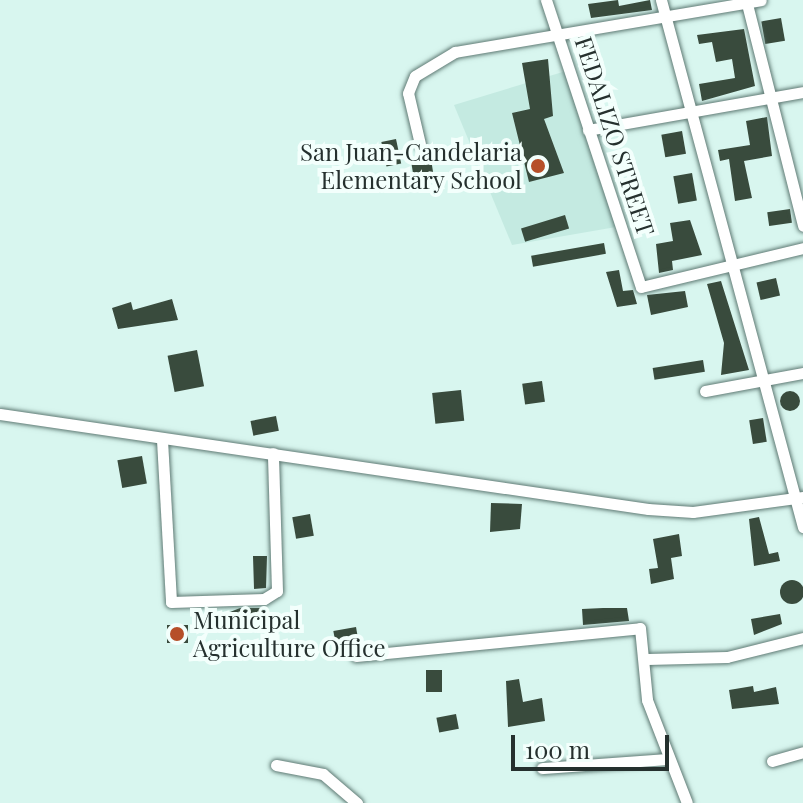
<!DOCTYPE html>
<style>
body{margin:0}
#map{position:relative;width:803px;height:803px;overflow:hidden;background:#d8f6ef;font-family:"Playfair Display",serif}
div>[style]{position:absolute}
[style*='--x']{left:calc(var(--x)*1px);top:calc(var(--y)*1px);width:calc(var(--w)*1px);rotate:calc(var(--a)*1deg)}
.built>*{inset:0;background:#c4eae1}
.building>*{inset:0;background:#394b3d;transform-origin:0 0}
.round{border-radius:50%}
.roads{filter:drop-shadow(0 0 2px #5f7a74) drop-shadow(0 0 2px #5f7a74)}
.minor>*{height:11px;margin:-5.5px;padding:0 5.5px;transform-origin:5.5px;border-radius:5.5px;background:#fff}
.dots>*{width:22px;height:22px;translate:-50% -50%;box-sizing:border-box;border:4px solid #f3fffc;border-radius:50%}
span{translate:-50% -50%;white-space:nowrap;text-align:center;line-height:1.15;-webkit-text-stroke:8px #f3fffc;paint-order:stroke}
.street-label{font-size:24px;color:#25302e}
.poi-label{font-size:24px;color:#25302e}
.right{translate:-100% -50%;text-align:right}
.left{translate:0 -50%;text-align:left}
.scale{position:absolute;left:511px;top:735px;width:158px;height:36px;box-sizing:border-box;border:4px solid #25302e;border-top:0;padding-left:10px;font-size:24px;line-height:28px;white-space:nowrap;color:#25302e;-webkit-text-stroke:6px #f3fffc;paint-order:stroke}
</style>
<div id="map">
<div class="built">
<div style="clip-path:polygon(566px 71px,616px 227px,512px 245px,454px 105px)"></div>
</div>
<div class="building">
<div style="clip-path:polygon(618px 0,619px 6px,650px 0,652px 10px,591px 18px,588px 4px)"></div>
<div style="left:781px;top:18px;width:23px;height:20px;rotate:80deg"></div>
<div style="clip-path:polygon(744px 29px,755px 86px,702px 101px,699px 84px,735px 78px,732px 59px,716px 62px,712px 42px,699px 44px,697px 35px)"></div>
<div style="clip-path:polygon(548px 59px,553px 116px,544px 119px,564px 173px,529px 182px,512px 113px,530px 109px,522px 63px)"></div>
<div style="clip-path:polygon(767px 117px,772px 156px,744px 161px,752px 198px,735px 201px,729px 159px,720px 161px,718px 150px,750px 145px,746px 121px)"></div>
<div style="left:682px;top:131px;width:23px;height:21px;rotate:80deg"></div>
<div style="left:396px;top:139px;width:25px;height:15px;rotate:78deg"></div>
<div style="left:431px;top:159px;width:19px;height:20px;rotate:81deg"></div>
<div style="left:692px;top:173px;width:28px;height:19px;rotate:80deg"></div>
<div style="left:790px;top:209px;width:14px;height:23px;rotate:82deg"></div>
<div style="left:565px;top:215px;width:14px;height:46px;rotate:73deg"></div>
<div style="clip-path:polygon(690px 220px,702px 255px,672px 261px,673px 270px,659px 273px,656px 244px,673px 241px,670px 223px)"></div>
<div style="left:604px;top:243px;width:11px;height:74px;rotate:80deg"></div>
<div style="clip-path:polygon(619px 270px,623px 291px,633px 290px,637px 304px,617px 307px,606px 272px)"></div>
<div style="left:776px;top:278px;width:18px;height:20px;rotate:77deg"></div>
<div style="clip-path:polygon(721px 281px,749px 370px,721px 375px,724px 343px,707px 284px)"></div>
<div style="clip-path:polygon(685px 291px,688px 307px,651px 315px,647px 295px)"></div>
<div style="clip-path:polygon(172px 299px,178px 320px,118px 329px,112px 308px,131px 302px,133px 310px)"></div>
<div style="left:197px;top:350px;width:37px;height:30px;rotate:79deg"></div>
<div style="left:703px;top:360px;width:12px;height:51px;rotate:81deg"></div>
<div style="left:542px;top:381px;width:21px;height:20px;rotate:82deg"></div>
<div style="left:461px;top:390px;width:31px;height:29px;rotate:84deg"></div>
<div class="round" style="left:780px;top:391px;width:20px;height:20px"></div>
<div style="left:276px;top:416px;width:15px;height:26px;rotate:79deg"></div>
<div style="left:763px;top:418px;width:24px;height:14px;rotate:81deg"></div>
<div style="left:142px;top:456px;width:28px;height:25px;rotate:80deg"></div>
<div style="clip-path:polygon(491px 503px,522px 504px,520px 529px,490px 532px)"></div>
<div style="left:310px;top:514px;width:22px;height:18px;rotate:80deg"></div>
<div style="clip-path:polygon(759px 517px,769px 554px,778px 552px,780px 561px,754px 566px,749px 519px)"></div>
<div style="clip-path:polygon(679px 534px,682px 556px,671px 558px,674px 579px,651px 584px,649px 569px,658px 568px,653px 539px)"></div>
<div style="clip-path:polygon(253px 556px,267px 556px,266px 588px,254px 589px)"></div>
<div class="round" style="left:780px;top:580px;width:24px;height:24px"></div>
<div style="clip-path:polygon(240px 608px,262px 608px,266px 626px,218px 632px,215px 618px)"></div>
<div style="clip-path:polygon(603px 608px,627px 608px,629px 621px,583px 625px,582px 609px)"></div>
<div style="clip-path:polygon(780px 614px,782px 624px,754px 635px,751px 619px)"></div>
<div style="left:167px;top:625px;width:21px;height:18px"></div>
<div style="left:356px;top:627px;width:17px;height:23px;rotate:80deg"></div>
<div style="left:426px;top:670px;width:16px;height:22px"></div>
<div style="clip-path:polygon(519px 679px,523px 702px,542px 698px,545px 721px,508px 727px,506px 681px)"></div>
<div style="clip-path:polygon(753px 686px,754px 692px,776px 687px,779px 704px,732px 709px,729px 690px)"></div>
<div style="left:456px;top:714px;width:15px;height:20px;rotate:79deg"></div>
</div>
<div class="roads">
<div class="minor">
<div style="--x:546;--y:0;--w:302;--a:71.7"></div>
<div style="--x:641;--y:287;--w:167;--a:-13.5"></div>
<div style="--x:661;--y:0;--w:546;--a:74.92"></div>
<div style="--x:746;--y:0;--w:233;--a:75.8"></div>
<div style="--x:588;--y:130;--w:218;--a:-10"></div>
<div style="--x:420;--y:144;--w:52;--a:-103.2"></div>
<div style="--x:408;--y:93;--w:18;--a:-68"></div>
<div style="--x:415;--y:76;--w:47;--a:-31"></div>
<div style="--x:455;--y:52;--w:310;--a:-9.6"></div>
<div style="--x:705;--y:391;--w:100;--a:-10.4"></div>
<div style="--x:0;--y:414;--w:655;--a:8.34"></div>
<div style="--x:648;--y:509;--w:45;--a:3.8"></div>
<div style="--x:693;--y:512;--w:111;--a:-7.8"></div>
<div style="--x:162;--y:440;--w:162;--a:86.8"></div>
<div style="--x:171;--y:602;--w:93;--a:-1.8"></div>
<div style="--x:264;--y:599;--w:15;--a:-32"></div>
<div style="--x:277;--y:591;--w:138;--a:-91.7"></div>
<div style="--x:356;--y:656;--w:285;--a:-5.6"></div>
<div style="--x:640;--y:628;--w:72;--a:84.4"></div>
<div style="--x:647;--y:700;--w:110;--a:68.8"></div>
<div style="--x:647;--y:659;--w:80;--a:-1.4"></div>
<div style="--x:727;--y:657;--w:78;--a:-14"></div>
<div style="--x:772;--y:761;--w:32;--a:-16"></div>
<div style="--x:276;--y:765;--w:48;--a:10.8"></div>
<div style="--x:323;--y:774;--w:45;--a:40.5"></div>
<div style="--x:542;--y:768;--w:127;--a:-4.1"></div>
</div>
</div>
<div class="dots">
<div style="left:538px;top:166px;background:#b64f29"></div>
<div style="left:177px;top:634px;background:#b64f29"></div>
</div>
<div class="street-label">
<span style="left:615px;top:136px;rotate:72deg">FEDALIZO STREET</span>
</div>
<div class="poi-label">
<span class="right" style="left:522px;top:166px">San Juan-Candelaria<br>Elementary School</span>
<span class="left" style="left:193px;top:634px">Municipal<br>Agriculture Office</span>
</div>
<div class="scale">100 m</div>
</div>
